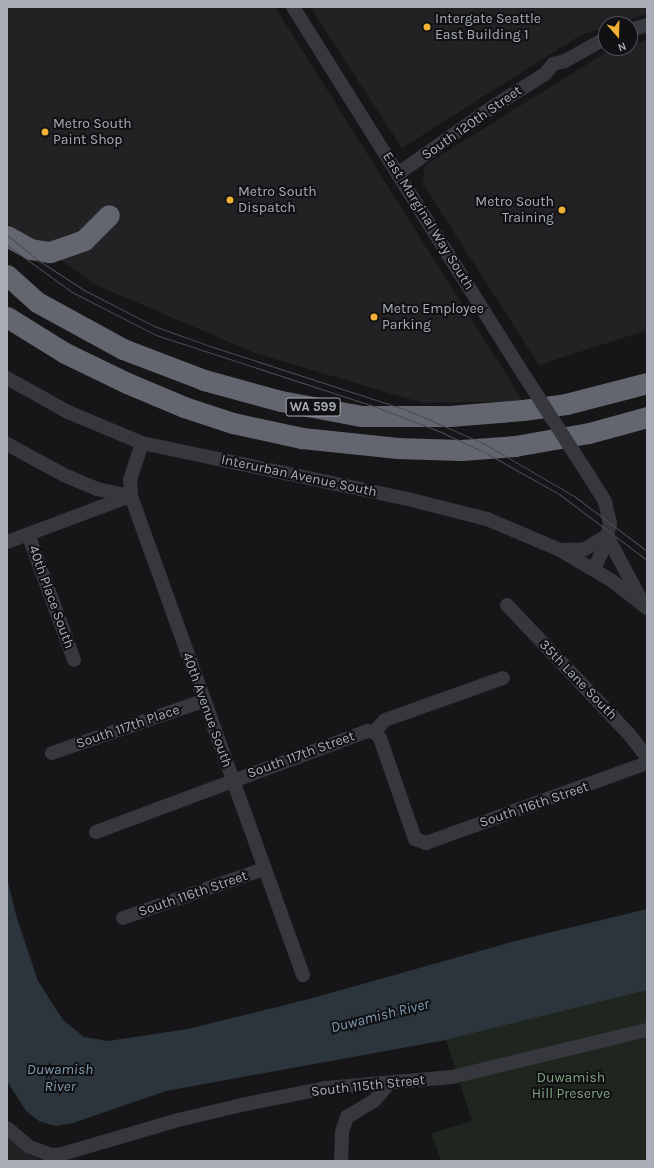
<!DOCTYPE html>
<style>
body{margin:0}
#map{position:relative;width:654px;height:1168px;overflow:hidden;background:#161618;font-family:Karla,sans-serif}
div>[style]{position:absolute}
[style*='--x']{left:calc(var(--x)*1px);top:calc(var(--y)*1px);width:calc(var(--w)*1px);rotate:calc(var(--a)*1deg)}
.built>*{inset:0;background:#222225}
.green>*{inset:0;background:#1e261f}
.water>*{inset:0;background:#2c353c}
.minor>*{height:14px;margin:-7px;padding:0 7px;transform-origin:7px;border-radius:7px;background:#37383d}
.highway>*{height:21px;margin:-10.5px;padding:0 10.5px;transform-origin:10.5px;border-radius:10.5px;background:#63666e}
.tram>*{height:1px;margin:-0.5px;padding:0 0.5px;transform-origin:0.5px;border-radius:0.5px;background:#4a4c52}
.minor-bridge>*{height:14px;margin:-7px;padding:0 7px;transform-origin:7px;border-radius:7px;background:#37383d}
.dots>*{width:11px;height:11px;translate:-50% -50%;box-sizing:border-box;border:2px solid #111113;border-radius:50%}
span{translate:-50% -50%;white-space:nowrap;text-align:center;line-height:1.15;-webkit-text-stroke:4px #111113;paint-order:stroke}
.shield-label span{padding:1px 3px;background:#111113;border:1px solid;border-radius:3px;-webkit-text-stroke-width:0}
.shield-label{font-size:13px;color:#a8adb8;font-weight:700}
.poi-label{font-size:14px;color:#a8adb8}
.left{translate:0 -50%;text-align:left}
.right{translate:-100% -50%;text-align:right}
.street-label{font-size:14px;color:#a8adb8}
.park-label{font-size:14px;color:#7fa381}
.water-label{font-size:15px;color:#7f9bb3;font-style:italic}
.frame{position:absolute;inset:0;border:8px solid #a8adb8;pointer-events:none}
.north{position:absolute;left:598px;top:16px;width:40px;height:40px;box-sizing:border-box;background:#111113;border:1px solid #4d4f55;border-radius:50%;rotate:160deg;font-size:11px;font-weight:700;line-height:16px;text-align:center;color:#a8adb8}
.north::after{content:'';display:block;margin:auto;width:14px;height:18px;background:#f2b134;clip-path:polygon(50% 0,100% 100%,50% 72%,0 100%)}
</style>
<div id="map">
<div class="built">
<div style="clip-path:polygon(7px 7px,275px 7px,523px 401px,423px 403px,255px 353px,96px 285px,7px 223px)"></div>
<div style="clip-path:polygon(310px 7px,647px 7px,647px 14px,615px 24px,606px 24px,606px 27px,581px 35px,402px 148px)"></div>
<div style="clip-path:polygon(647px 40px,647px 330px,539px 365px,423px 184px,425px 165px,605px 53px,630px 48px,630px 45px)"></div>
<div style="clip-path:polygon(7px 1138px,32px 1156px,44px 1161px,7px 1161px)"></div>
</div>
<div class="green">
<div style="clip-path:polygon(647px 990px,647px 1161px,441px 1161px,431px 1133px,472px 1121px,446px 1040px)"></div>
</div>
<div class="water">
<div style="clip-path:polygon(7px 878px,16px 915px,38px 981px,63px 1020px,84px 1037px,108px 1041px,188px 1029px,309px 999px,515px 941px,647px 909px,647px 990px,446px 1040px,166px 1091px,73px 1123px,56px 1126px,39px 1121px,26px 1111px,7px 1081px)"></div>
</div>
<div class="minor">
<div style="--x:293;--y:7;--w:434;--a:57.9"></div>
<div style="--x:630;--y:30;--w:18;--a:-16"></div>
<div style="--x:399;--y:173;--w:116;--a:-35.2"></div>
<div style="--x:494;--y:106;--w:60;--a:-32.1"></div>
<div style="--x:545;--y:74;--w:13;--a:-51"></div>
<div style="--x:553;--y:64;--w:12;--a:-14"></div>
<div style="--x:565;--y:61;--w:47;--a:-29.3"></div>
<div style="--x:7;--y:378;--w:70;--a:29.1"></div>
<div style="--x:68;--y:412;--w:80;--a:22.7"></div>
<div style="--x:142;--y:443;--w:268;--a:11.9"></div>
<div style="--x:404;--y:498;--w:86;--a:14.2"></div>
<div style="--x:487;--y:519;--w:79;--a:23"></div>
<div style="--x:560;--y:550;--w:59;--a:30.5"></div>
<div style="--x:611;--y:580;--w:46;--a:37.9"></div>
<div style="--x:142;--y:443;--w:39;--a:108"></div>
<div style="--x:130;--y:480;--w:16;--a:86"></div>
<div style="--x:131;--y:496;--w:509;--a:70.25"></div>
<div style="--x:7;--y:444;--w:65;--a:28.5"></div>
<div style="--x:64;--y:475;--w:36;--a:23"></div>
<div style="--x:97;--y:489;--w:35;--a:12"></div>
<div style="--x:589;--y:476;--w:31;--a:58"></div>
<div style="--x:605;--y:502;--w:22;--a:77"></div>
<div style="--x:610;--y:523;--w:24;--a:102"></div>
<div style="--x:605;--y:546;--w:25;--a:116"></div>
<div style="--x:28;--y:534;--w:134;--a:69.9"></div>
<div style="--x:607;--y:536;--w:70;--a:62"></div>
<div style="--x:7;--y:542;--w:131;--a:-20.5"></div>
<div style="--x:561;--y:550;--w:24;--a:-2"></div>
<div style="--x:585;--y:549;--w:26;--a:-31"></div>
<div style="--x:507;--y:605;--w:178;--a:46.6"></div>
<div style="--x:629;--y:734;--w:29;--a:52"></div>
<div style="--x:374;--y:732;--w:8;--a:45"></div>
<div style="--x:380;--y:738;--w:107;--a:70.9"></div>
<div style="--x:415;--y:839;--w:12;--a:20"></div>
<div style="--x:426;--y:843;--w:235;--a:-19.9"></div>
<div style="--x:52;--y:753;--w:160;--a:-19"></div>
<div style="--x:96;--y:832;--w:289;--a:-20.4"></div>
<div style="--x:367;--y:731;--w:7;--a:8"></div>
<div style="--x:374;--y:732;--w:16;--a:-47"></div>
<div style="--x:385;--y:720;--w:125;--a:-19.6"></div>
<div style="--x:123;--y:918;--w:149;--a:-19.2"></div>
<div style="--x:7;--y:1128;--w:30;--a:40"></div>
<div style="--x:30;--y:1147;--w:22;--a:21"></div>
<div style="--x:51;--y:1155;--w:11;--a:-5"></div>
<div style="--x:62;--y:1154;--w:121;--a:-16.3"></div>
<div style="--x:178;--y:1120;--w:70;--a:-13.2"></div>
<div style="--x:246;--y:1104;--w:82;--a:-11.3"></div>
<div style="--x:326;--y:1088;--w:126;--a:-5"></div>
<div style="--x:452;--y:1077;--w:201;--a:-13.6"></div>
<div style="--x:341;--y:1161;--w:29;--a:-88"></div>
<div style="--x:342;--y:1132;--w:16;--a:-72"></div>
<div style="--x:347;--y:1117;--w:31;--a:-31"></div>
<div style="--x:374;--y:1101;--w:23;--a:-50"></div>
</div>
<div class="highway">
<div style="--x:7;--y:236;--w:26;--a:29"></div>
<div style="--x:30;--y:249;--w:20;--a:9"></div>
<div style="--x:50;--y:252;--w:36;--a:-19"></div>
<div style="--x:84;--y:240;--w:35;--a:-45"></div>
<div style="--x:7;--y:275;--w:40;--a:42"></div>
<div style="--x:37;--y:302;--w:98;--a:28.7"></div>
<div style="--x:123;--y:349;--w:87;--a:20.9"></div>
<div style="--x:204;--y:380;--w:80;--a:15.3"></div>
<div style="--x:281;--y:401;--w:81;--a:10.6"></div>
<div style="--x:361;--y:416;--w:89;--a:0"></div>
<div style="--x:450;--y:416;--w:73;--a:-4.7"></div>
<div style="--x:523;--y:410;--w:43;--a:-7.9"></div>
<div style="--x:566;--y:404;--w:84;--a:-14.5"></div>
<div style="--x:7;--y:317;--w:68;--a:31.8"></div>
<div style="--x:65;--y:353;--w:69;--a:25.8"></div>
<div style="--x:127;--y:383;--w:62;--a:22.8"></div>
<div style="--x:184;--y:407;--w:52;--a:18.1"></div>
<div style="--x:233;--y:423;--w:71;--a:12.3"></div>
<div style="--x:302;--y:438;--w:96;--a:6"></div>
<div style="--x:397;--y:448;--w:64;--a:1.8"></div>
<div style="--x:461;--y:450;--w:54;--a:-4.2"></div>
<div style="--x:515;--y:446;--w:75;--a:-10"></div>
<div style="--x:589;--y:433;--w:60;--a:-15.4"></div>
</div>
<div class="tram">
<div style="--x:7;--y:235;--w:40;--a:39"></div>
<div style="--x:38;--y:260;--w:55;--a:33.1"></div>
<div style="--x:84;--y:290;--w:79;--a:27.2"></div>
<div style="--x:154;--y:326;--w:59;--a:19.7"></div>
<div style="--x:210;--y:346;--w:207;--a:18"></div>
<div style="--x:407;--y:410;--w:83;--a:23.5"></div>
<div style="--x:483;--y:443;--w:105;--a:30.2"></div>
<div style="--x:574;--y:496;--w:91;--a:37"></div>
<div style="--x:7;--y:245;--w:80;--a:35.9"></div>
<div style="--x:72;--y:292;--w:94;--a:27.1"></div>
<div style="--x:156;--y:335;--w:231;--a:18.1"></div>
<div style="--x:376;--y:407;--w:70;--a:21"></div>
<div style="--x:441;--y:432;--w:50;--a:25"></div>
<div style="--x:486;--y:453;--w:84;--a:29.3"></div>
<div style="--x:559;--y:494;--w:110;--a:36.9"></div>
</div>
<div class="minor-bridge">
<div style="--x:524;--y:375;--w:120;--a:57.2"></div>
</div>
<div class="dots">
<div style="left:427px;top:27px;background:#f2b134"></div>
<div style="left:45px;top:132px;background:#f2b134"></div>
<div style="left:230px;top:200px;background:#f2b134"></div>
<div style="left:562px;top:210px;background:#f2b134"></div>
<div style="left:374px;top:317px;background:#f2b134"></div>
</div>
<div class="shield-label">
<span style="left:313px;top:407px">WA 599</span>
</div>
<div class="poi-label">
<span class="left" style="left:435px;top:27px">Intergate Seattle<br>East Building 1</span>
<span class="left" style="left:53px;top:132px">Metro South<br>Paint Shop</span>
<span class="left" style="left:238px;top:200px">Metro South<br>Dispatch</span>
<span class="right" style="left:554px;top:210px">Metro South<br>Training</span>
<span class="left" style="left:382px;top:317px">Metro Employee<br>Parking</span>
</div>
<div class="street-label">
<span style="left:472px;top:123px;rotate:-35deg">South 120th Street</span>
<span style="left:428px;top:221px;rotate:58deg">East Marginal Way South</span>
<span style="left:299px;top:476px;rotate:12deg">Interurban Avenue South</span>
<span style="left:51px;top:597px;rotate:70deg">40th Place South</span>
<span style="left:578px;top:680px;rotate:46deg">35th Lane South</span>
<span style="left:207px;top:710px;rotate:70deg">40th Avenue South</span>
<span style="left:128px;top:727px;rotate:-19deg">South 117th Place</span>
<span style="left:301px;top:755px;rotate:-20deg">South 117th Street</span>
<span style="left:534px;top:805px;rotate:-19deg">South 116th Street</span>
<span style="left:193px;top:894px;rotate:-19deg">South 116th Street</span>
<span style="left:368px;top:1086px;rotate:-6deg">South 115th Street</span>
</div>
<div class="park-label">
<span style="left:571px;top:1086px">Duwamish<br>Hill Preserve</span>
</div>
<div class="water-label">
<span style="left:380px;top:1016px;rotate:-14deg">Duwamish River</span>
<span style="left:60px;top:1078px">Duwamish<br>River</span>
</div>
<div class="frame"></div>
<div class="north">N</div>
</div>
